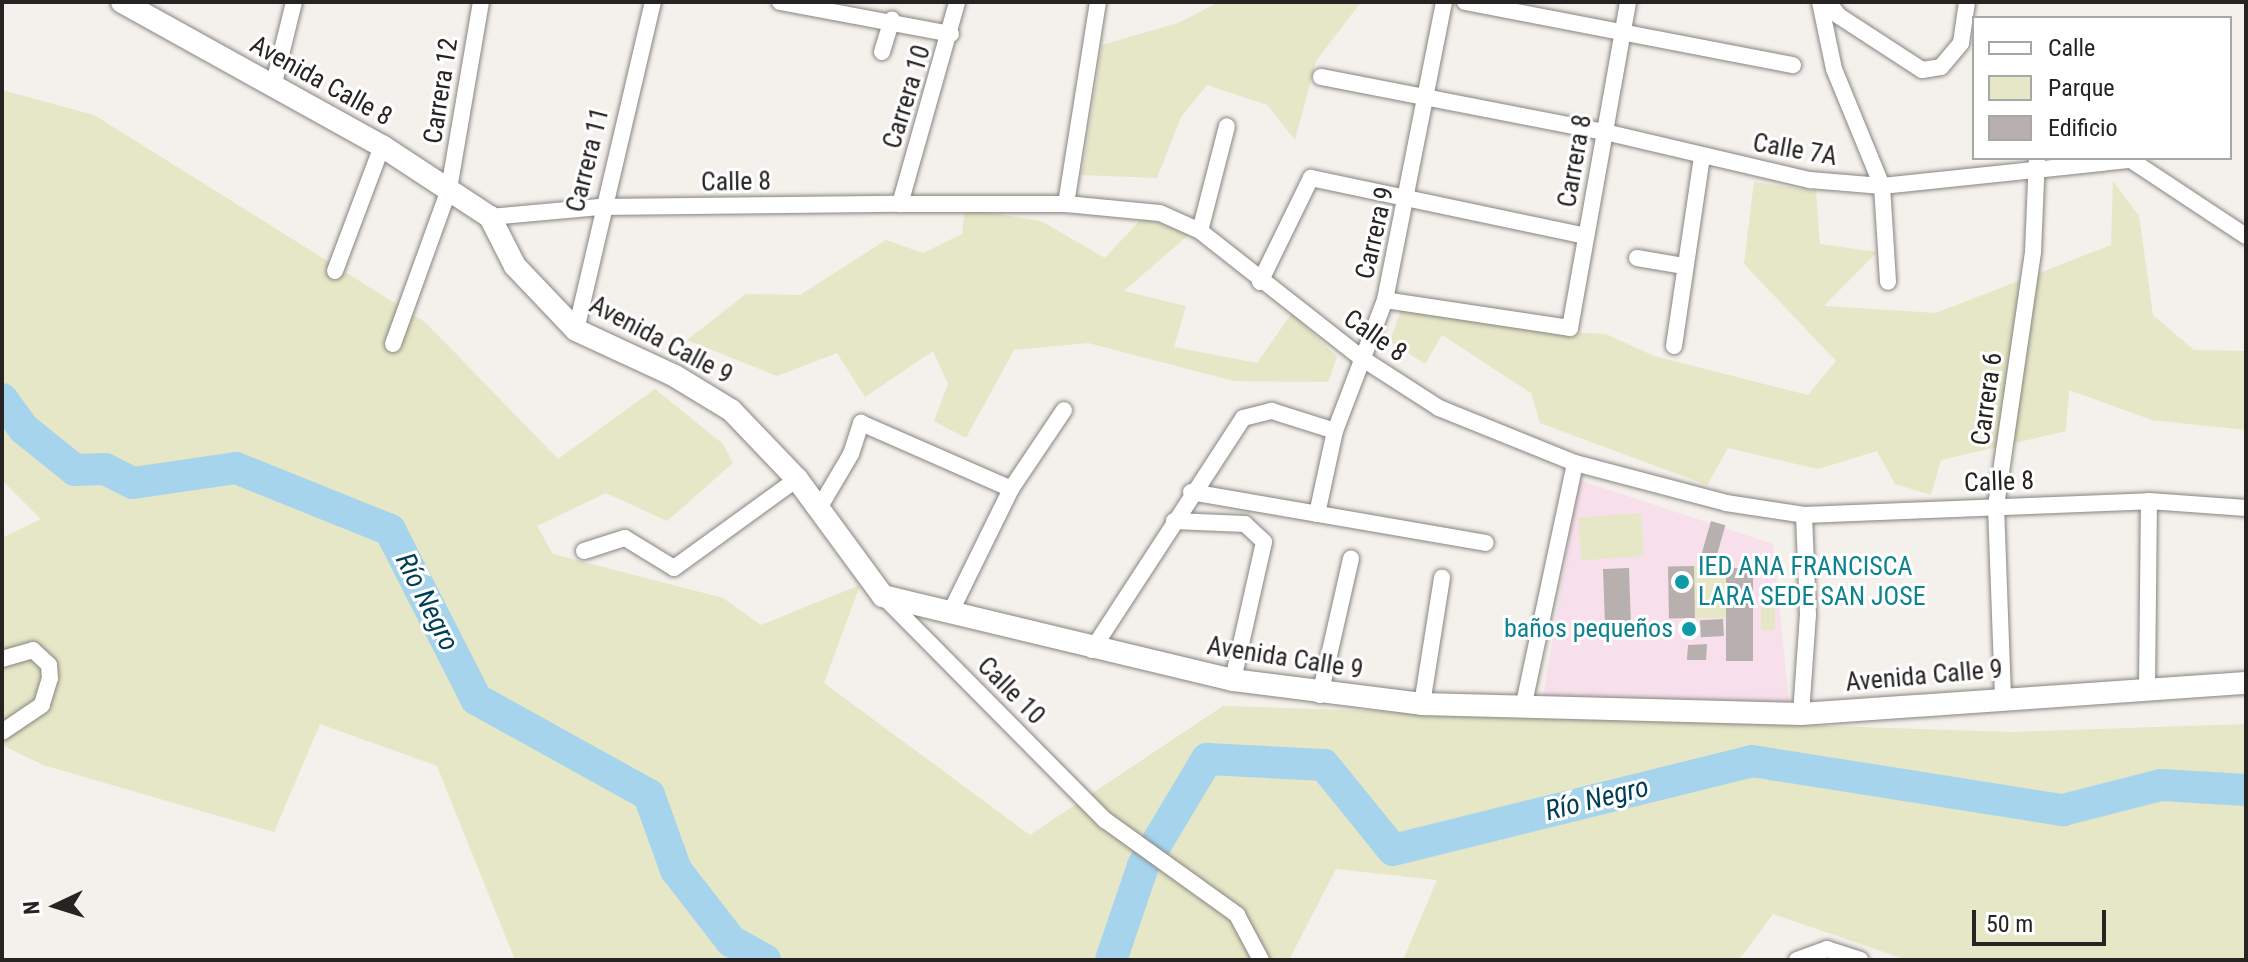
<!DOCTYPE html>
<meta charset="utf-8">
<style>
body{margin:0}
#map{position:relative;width:2248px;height:962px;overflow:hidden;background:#f4f0eb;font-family:"Roboto Condensed",sans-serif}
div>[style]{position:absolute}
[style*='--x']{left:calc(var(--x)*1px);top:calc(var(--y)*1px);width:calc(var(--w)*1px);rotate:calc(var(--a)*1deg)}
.education>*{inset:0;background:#f7e0eb}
.green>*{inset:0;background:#e5e7c6;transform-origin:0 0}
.river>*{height:32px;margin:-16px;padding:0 16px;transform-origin:16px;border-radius:16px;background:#a6d4ed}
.building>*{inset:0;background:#b7b0af;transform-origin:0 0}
.roads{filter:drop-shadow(0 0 2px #888580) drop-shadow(0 0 2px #888580)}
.street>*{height:16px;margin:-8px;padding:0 8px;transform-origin:8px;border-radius:8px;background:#fff}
.secondary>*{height:22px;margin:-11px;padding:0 11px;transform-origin:11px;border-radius:11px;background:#fff}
.dots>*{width:22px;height:22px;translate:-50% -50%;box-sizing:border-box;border:4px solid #fff;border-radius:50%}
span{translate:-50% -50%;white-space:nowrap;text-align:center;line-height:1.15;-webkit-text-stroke:6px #fff;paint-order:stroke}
.street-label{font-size:26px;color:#252422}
.culture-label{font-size:26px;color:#0d838f}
.left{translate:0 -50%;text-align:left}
.right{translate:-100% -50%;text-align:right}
.water-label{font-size:28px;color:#003e56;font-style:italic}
.frame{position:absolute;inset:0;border:4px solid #252422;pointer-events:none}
.legend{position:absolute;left:1972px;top:16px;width:260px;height:144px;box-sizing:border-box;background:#fff;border:2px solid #a8a7a7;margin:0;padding:10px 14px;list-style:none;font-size:24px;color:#252422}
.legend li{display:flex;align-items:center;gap:16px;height:40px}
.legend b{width:40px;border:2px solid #a8a7a7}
.north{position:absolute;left:16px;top:866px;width:80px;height:80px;-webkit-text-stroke:6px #fff;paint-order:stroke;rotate:266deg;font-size:22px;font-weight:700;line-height:32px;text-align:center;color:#252422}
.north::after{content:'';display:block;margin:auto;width:28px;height:36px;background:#252422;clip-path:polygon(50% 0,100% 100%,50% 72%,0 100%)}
.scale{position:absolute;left:1972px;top:910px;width:134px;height:36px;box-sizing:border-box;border:4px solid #252422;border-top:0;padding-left:10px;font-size:24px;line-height:28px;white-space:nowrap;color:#252422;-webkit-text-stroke:6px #fff;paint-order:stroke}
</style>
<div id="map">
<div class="education">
<div style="clip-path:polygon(1579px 480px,1773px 544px,1789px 703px,1543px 697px)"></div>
</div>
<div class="green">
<div style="clip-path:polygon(1219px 2px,1361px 2px,1316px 61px,1295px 140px,1267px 105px,1207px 85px,1181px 117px,1157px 178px,1082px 175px,1102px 45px,1178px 23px)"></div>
<div style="clip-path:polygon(2px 90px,94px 115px,425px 322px,558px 459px,655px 389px,723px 444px,733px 463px,667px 521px,606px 493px,537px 526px,553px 554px,723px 598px,761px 625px,860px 585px,824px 683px,1030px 835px,1223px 706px,2011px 732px,2246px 724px,2246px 960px,1907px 960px,1773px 914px,1739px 960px,1403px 960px,1437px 880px,1336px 869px,1289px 960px,515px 960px,437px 766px,320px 724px,274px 832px,43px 765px,2px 745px,2px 538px,41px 519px,2px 480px)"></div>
<div style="clip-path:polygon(2113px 181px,2139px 216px,2153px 315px,2194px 350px,2246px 351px,2246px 430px,2152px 420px,2069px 390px,2066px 431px,1941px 460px,1931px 495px,1895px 484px,1877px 451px,1818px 469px,1728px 448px,1707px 485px,1540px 423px,1531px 393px,1442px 335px,1425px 364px,1390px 341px,1403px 305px,1541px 331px,1606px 334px,1654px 356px,1808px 395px,1836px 361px,1744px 264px,1754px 182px,1816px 191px,1820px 244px,1877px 252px,1824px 306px,1936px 313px,2111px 245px)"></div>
<div style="clip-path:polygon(965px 209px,1041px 221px,1105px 258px,1141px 219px,1192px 232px,1124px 291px,1186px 306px,1174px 347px,1257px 363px,1292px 313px,1337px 357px,1328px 382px,1234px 381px,1088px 343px,1014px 350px,966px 438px,934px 421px,948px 384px,933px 351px,865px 397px,837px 353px,777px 376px,687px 340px,746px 294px,800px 295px,886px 240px,923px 253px,962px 234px)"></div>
<div style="left:1641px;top:513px;width:43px;height:63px;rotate:86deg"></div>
<div style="left:1694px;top:564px;width:32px;height:54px"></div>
<div style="left:1761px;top:592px;width:14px;height:38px"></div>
</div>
<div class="river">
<div style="--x:2;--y:399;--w:37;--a:54"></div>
<div style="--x:24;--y:429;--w:65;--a:38.8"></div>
<div style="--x:75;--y:470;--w:30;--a:-2"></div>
<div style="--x:105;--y:469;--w:31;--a:27"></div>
<div style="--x:133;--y:483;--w:104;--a:-8.3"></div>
<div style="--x:236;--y:468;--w:166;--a:21.9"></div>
<div style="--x:390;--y:530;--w:190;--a:63"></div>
<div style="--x:476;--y:699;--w:198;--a:29"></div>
<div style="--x:649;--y:795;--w:80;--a:70.2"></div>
<div style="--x:676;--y:870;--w:90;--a:52.2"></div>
<div style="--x:731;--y:941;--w:39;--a:29"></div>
<div style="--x:1111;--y:960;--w:99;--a:-71.2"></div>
<div style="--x:1143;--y:866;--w:125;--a:-59.1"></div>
<div style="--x:1207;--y:759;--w:117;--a:2.9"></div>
<div style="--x:1324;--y:765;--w:109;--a:50.9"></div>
<div style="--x:1393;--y:850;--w:370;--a:-13.9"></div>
<div style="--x:1752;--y:761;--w:315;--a:9"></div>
<div style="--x:2063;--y:810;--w:101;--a:-14.3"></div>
<div style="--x:2161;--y:785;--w:85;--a:3.4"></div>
</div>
<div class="building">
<div style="left:1711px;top:521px;width:15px;height:37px;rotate:16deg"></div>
<div style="left:1694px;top:566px;width:52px;height:26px;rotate:89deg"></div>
<div style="left:1629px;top:568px;width:53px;height:26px;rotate:88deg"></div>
<div style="left:1726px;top:568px;width:27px;height:93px"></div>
<div style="left:1723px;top:619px;width:17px;height:23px;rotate:87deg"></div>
<div style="left:1694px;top:622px;width:12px;height:12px;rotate:85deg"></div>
<div style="clip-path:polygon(1707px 644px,1706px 660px,1687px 660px,1688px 645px)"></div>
</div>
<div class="roads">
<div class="street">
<div style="--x:780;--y:2;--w:174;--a:10.6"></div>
<div style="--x:1465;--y:2;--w:334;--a:10.9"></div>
<div style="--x:1820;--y:2;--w:68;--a:78.2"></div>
<div style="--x:1834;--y:69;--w:126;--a:67.7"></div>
<div style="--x:1882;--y:186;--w:96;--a:86.4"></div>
<div style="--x:1828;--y:2;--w:18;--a:52"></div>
<div style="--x:1839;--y:16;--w:99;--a:33"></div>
<div style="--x:1922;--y:70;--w:19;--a:-9"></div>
<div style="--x:1941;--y:67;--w:31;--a:-50"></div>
<div style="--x:1961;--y:43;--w:41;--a:-81.7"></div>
<div style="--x:882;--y:52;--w:34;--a:-73"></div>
<div style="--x:1321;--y:77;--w:289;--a:11"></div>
<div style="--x:1605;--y:132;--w:211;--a:13.2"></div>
<div style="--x:1810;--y:180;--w:72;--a:4.8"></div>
<div style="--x:1882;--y:186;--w:250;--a:-6"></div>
<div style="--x:2131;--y:160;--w:138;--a:33.5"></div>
<div style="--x:273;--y:87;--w:88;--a:-76.1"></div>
<div style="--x:900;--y:204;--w:210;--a:-74.2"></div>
<div style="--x:1066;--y:204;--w:205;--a:-81"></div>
<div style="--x:490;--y:217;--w:110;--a:-5.2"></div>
<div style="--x:600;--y:207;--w:300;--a:-0.6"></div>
<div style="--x:900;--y:204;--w:166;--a:0"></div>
<div style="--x:1066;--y:204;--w:94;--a:5.5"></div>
<div style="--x:1160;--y:213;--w:44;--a:24.2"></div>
<div style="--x:1200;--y:231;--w:204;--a:38.2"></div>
<div style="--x:1360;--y:357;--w:94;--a:32.8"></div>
<div style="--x:1439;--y:408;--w:147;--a:22"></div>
<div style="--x:1575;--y:463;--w:156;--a:14.8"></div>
<div style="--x:1726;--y:503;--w:79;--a:8.7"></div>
<div style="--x:1804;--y:515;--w:345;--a:-2.3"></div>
<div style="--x:2149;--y:501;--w:97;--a:4.1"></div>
<div style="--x:1200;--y:231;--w:108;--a:-75.6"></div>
<div style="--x:1637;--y:258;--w:48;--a:9.7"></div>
<div style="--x:335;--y:271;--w:134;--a:-69.4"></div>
<div style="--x:1260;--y:282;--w:116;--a:-63.9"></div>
<div style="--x:1311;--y:178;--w:281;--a:11.9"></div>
<div style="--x:1385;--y:300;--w:187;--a:8.6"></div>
<div style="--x:1570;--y:328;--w:331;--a:-79.9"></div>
<div style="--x:576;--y:330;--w:337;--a:-76.8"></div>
<div style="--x:393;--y:344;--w:165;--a:-70.1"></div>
<div style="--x:449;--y:189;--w:190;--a:-80.3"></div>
<div style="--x:1674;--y:346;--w:192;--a:-81.6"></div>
<div style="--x:1191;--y:492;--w:299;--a:9.8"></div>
<div style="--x:818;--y:510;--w:65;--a:-59.5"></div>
<div style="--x:851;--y:454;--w:33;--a:-72"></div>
<div style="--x:861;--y:423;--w:164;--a:23.7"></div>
<div style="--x:1317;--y:514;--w:85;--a:-77.8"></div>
<div style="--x:1335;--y:431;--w:140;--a:-69.1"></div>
<div style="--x:1385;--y:300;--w:304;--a:-78.8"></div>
<div style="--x:1174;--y:521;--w:71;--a:2.4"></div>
<div style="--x:1245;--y:524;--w:26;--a:43"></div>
<div style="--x:1264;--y:542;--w:141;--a:102.7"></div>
<div style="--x:584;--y:551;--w:43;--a:-17.6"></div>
<div style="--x:625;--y:538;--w:57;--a:31.5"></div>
<div style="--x:674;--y:568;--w:152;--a:-35.9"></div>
<div style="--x:885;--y:598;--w:313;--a:45.3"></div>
<div style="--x:1105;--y:820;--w:163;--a:35.7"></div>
<div style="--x:1237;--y:915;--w:51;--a:61.9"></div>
<div style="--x:950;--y:613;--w:138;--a:-63.8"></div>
<div style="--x:1011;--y:489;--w:95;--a:-56.1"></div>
<div style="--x:1092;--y:650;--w:277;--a:-56.9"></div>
<div style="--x:1243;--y:418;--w:30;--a:-14"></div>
<div style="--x:1272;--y:411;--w:66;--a:17.6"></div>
<div style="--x:2;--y:659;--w:32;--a:-16"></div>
<div style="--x:33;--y:650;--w:22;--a:43"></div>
<div style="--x:49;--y:665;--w:13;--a:86"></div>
<div style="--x:50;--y:678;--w:28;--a:107"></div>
<div style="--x:42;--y:705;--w:48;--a:146"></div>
<div style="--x:2147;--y:688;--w:187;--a:-89.4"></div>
<div style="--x:1320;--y:695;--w:140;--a:-77.2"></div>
<div style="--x:2003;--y:697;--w:191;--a:-92.1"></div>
<div style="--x:1996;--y:506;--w:257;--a:-81.7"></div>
<div style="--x:2033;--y:252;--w:94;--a:-87.6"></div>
<div style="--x:1422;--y:704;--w:128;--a:-81"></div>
<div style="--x:1523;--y:708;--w:250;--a:-78"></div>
<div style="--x:1801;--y:714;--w:99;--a:-86"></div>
<div style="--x:1808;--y:615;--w:100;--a:-92.3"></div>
<div style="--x:1797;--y:960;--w:32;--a:-20"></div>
<div style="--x:1827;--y:949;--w:35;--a:18"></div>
</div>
<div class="secondary">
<div style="--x:122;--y:2;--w:297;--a:29"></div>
<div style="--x:382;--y:146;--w:129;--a:33.3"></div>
<div style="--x:490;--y:217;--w:55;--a:63"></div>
<div style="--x:515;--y:266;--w:88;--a:46.4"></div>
<div style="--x:576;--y:330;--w:109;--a:24.9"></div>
<div style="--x:675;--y:376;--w:66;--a:31.3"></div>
<div style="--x:731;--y:410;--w:95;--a:46.3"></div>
<div style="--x:797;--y:479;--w:145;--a:53.7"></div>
<div style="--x:883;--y:596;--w:360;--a:13.5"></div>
<div style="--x:1233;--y:680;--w:191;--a:7.2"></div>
<div style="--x:1422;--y:704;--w:379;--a:1.5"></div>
<div style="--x:1801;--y:714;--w:446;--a:-4"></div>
</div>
</div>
<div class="dots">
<div style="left:1682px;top:582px;background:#0f9aa8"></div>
<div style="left:1689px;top:629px;background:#0f9aa8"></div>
</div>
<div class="street-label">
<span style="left:321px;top:81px;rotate:29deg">Avenida Calle 8</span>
<span style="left:441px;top:91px;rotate:-81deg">Carrera 12</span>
<span style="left:907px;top:97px;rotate:-73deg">Carrera 10</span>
<span style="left:1795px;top:150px;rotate:10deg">Calle 7A</span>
<span style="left:588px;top:160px;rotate:-76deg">Carrera 11</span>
<span style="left:1575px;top:161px;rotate:-80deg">Carrera 8</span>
<span style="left:736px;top:182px;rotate:-1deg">Calle 8</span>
<span style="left:1375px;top:233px;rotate:-77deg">Carrera 9</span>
<span style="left:1375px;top:336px;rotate:35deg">Calle 8</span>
<span style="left:661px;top:340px;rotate:28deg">Avenida Calle 9</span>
<span style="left:1987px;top:399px;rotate:-82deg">Carrera 6</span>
<span style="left:1999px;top:482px;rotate:-2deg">Calle 8</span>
<span style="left:1285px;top:658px;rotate:9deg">Avenida Calle 9</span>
<span style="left:1924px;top:676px;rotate:-5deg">Avenida Calle 9</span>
<span style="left:1011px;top:691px;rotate:45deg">Calle 10</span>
</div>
<div class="culture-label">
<span class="left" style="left:1698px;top:582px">IED ANA FRANCISCA<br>LARA SEDE SAN JOSE</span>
<span class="right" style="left:1673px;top:629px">baños pequeños</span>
</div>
<div class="water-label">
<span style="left:427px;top:602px;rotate:63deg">Río Negro</span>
<span style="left:1597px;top:799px;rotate:-14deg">Río Negro</span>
</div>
<div class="frame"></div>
<ul class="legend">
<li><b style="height:10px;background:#fff"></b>Calle</li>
<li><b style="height:22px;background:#e5e7c6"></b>Parque</li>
<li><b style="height:22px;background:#b7b0af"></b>Edificio</li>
</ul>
<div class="north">N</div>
<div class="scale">50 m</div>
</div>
